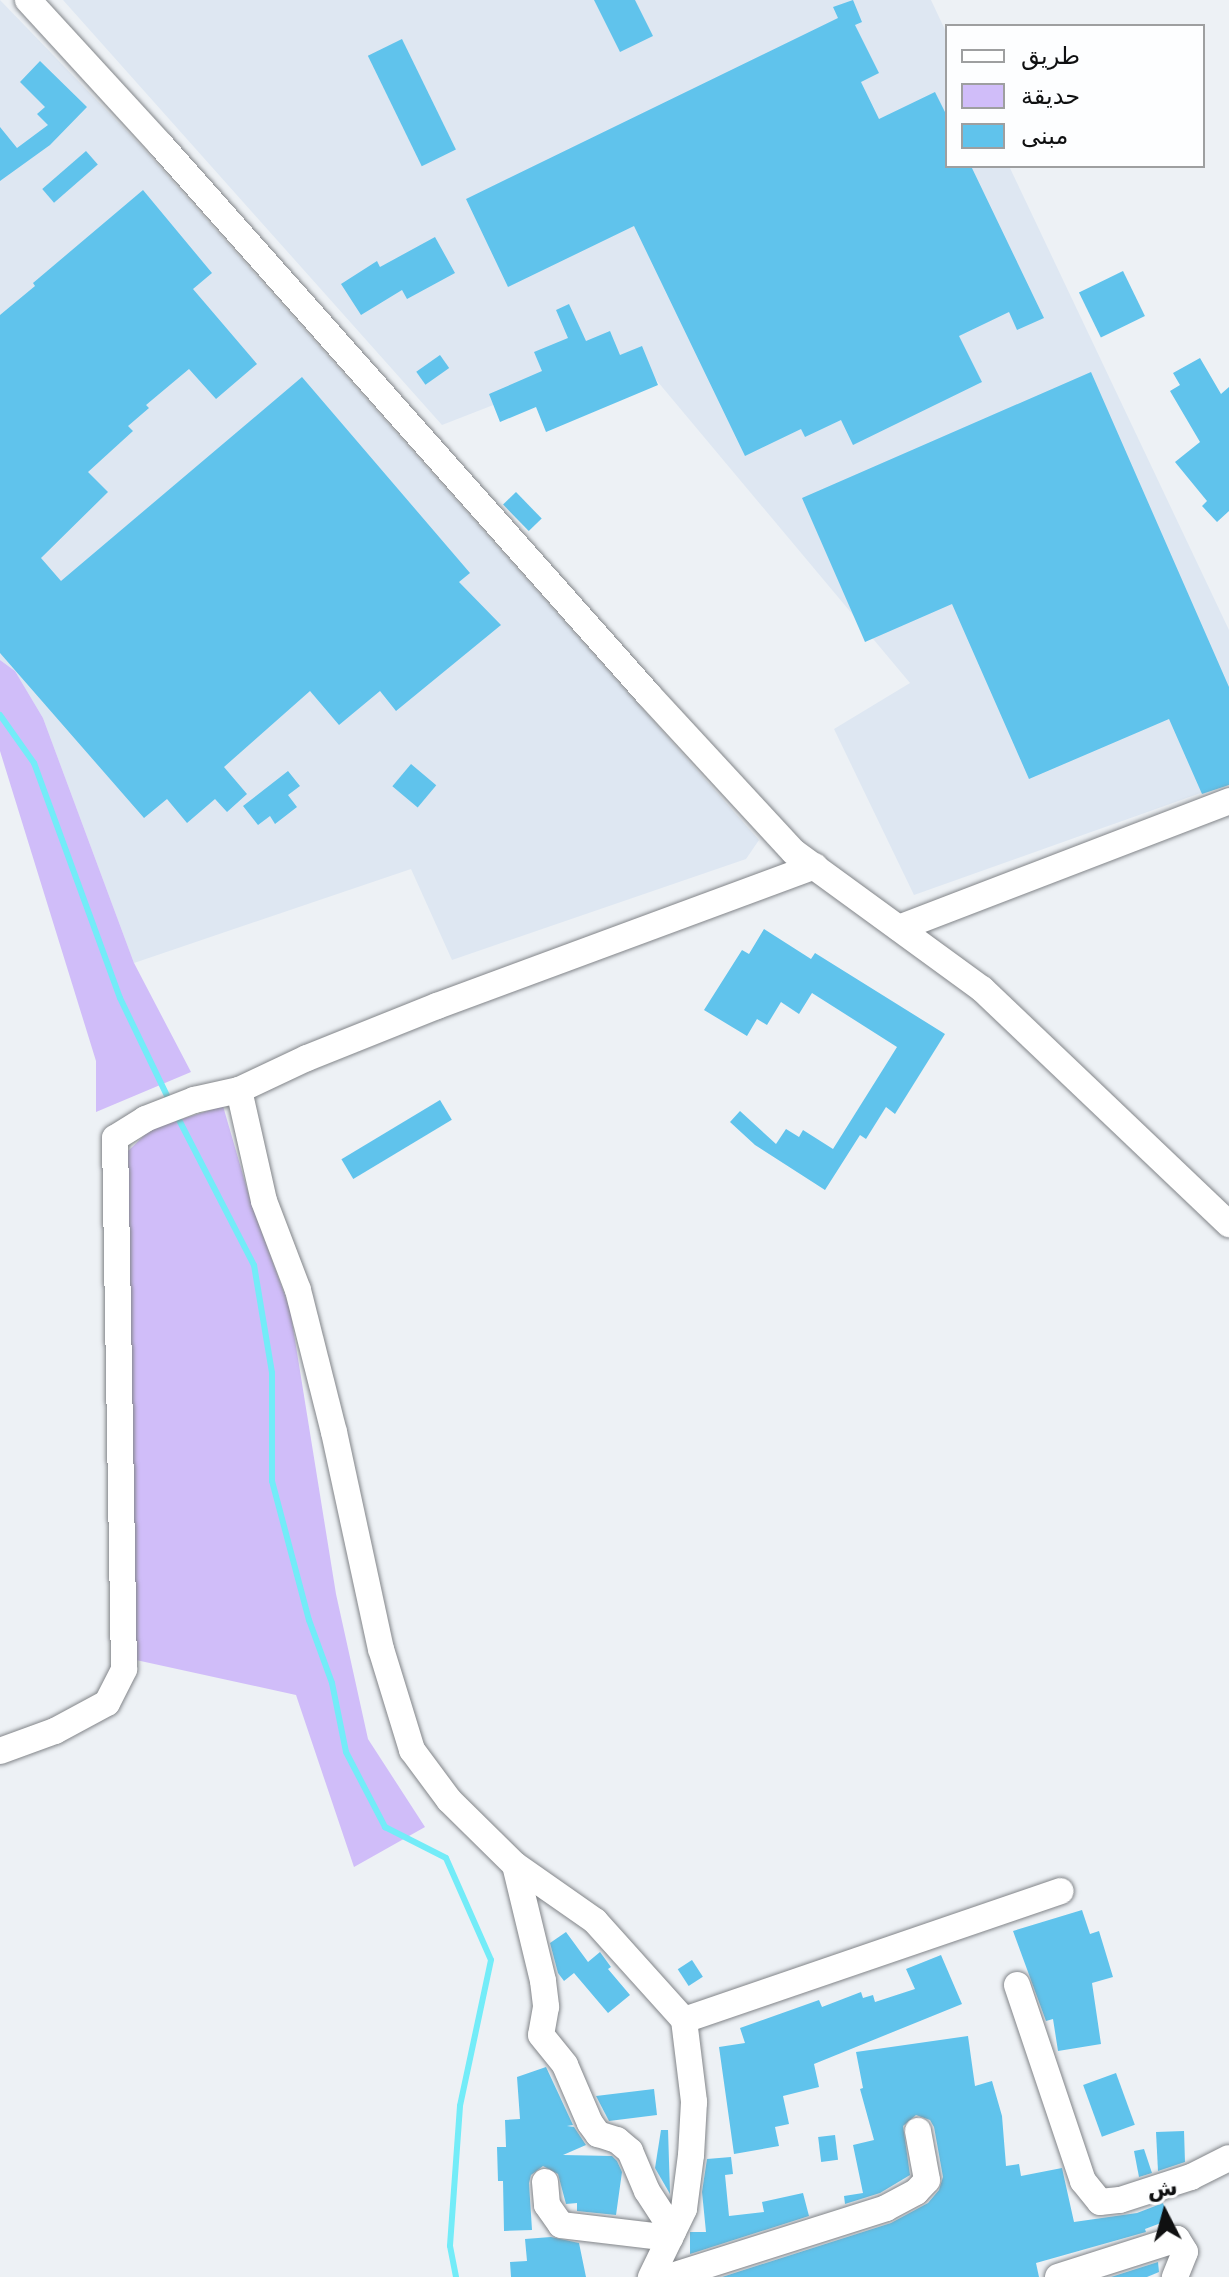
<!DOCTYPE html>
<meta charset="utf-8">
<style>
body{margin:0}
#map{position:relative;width:1229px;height:2277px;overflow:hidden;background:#edf1f5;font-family:"DejaVu Sans","Noto Naskh Arabic",sans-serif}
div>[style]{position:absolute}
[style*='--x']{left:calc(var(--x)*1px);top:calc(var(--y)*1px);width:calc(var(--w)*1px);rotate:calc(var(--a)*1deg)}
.built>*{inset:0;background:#dee7f2}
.green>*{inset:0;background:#d0bdf9}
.stream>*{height:6px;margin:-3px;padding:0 3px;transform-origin:3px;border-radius:3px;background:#73ecf8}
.building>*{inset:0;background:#60c3ec;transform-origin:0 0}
.roads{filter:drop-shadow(0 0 2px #828589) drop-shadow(0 0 2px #828589)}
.minor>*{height:26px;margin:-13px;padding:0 13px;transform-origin:13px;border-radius:13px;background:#fff}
span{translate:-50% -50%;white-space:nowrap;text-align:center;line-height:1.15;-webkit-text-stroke:6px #fdfeff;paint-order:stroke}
.legend{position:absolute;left:945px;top:24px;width:260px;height:144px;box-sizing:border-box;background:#fdfeff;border:2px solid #9e9fa0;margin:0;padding:10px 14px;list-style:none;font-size:24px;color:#0f1011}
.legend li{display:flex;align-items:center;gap:16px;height:40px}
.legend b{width:40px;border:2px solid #9e9fa0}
.north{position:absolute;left:1125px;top:2173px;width:80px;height:80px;-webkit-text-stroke:6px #fdfeff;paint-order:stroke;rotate:354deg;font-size:22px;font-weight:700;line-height:32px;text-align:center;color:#0f1011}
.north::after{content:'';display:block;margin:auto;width:28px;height:36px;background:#0f1011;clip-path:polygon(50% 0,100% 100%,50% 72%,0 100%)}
</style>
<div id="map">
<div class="built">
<div style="clip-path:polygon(0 0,141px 146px,759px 840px,746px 859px,452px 960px,411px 869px,134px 963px,43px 718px,15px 671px,0 660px)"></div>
<div style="clip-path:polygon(63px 0,931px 0,947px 34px,947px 166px,1009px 166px,1229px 630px,1229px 783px,914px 895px,834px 729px,910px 683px,632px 351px,442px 425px)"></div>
</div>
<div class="green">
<div style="clip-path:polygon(0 660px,15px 671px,43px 718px,134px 963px,191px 1072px,96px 1112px,96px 1061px,0 751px)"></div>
<div style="clip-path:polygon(223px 1106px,252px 1206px,290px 1309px,336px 1594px,368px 1739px,425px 1827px,354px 1867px,296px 1695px,136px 1660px,128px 1151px,151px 1129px)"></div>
</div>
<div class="stream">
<div style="--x:0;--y:715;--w:59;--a:54.7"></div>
<div style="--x:34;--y:763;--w:250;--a:69.9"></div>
<div style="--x:120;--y:998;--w:115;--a:64.3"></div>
<div style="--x:177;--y:1116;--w:168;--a:62.7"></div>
<div style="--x:254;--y:1265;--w:109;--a:80.5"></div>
<div style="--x:272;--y:1373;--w:108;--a:90"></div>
<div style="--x:272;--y:1481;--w:144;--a:75.1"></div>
<div style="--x:309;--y:1620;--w:67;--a:69.9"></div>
<div style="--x:332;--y:1683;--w:70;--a:78.5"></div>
<div style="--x:346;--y:1752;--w:85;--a:62.5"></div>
<div style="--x:385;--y:1827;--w:68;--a:26.9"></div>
<div style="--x:446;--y:1858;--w:111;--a:66.2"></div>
<div style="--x:491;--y:1960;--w:149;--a:102"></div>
<div style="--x:460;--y:2106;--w:140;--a:94.1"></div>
<div style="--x:450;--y:2246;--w:32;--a:79"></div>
</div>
<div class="building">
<div style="clip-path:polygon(594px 0,635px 0,653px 36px,620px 52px)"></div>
<div style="clip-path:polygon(853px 0,862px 22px,855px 25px,879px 73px,861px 82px,879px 119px,935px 92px,947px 116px,947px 166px,971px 166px,1044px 318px,1017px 330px,1009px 312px,959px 336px,982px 382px,853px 445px,841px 420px,805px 437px,801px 429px,745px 456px,634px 226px,508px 287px,466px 199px,838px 18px,833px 7px)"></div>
<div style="left:402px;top:39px;width:123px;height:38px;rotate:64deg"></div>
<div style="clip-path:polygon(40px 61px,87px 107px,50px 145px,0 181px,0 127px,17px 148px,48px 125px,37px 114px,45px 107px,20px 82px)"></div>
<div style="left:86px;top:151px;width:18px;height:58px;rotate:49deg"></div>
<div style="clip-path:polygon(143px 190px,212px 273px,193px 289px,257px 364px,216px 399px,189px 369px,146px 405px,149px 408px,128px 426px,133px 431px,88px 472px,108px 492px,41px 558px,61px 581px,302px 377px,470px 573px,459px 582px,501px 625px,396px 711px,380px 691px,339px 725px,310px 691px,224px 767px,247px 794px,227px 812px,215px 799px,187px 823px,167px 799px,144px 818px,0 653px,0 315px,35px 286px,33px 283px)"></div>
<div style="clip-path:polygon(435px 237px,455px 273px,407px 299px,402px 290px,361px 315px,341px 284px,377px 261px,380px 267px)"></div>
<div style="left:1123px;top:271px;width:50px;height:49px;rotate:64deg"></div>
<div style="clip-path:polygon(569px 304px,586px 341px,610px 331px,620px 355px,642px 346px,658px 385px,546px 432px,536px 407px,500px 422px,489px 394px,542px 371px,534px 352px,568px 338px,556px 310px)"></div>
<div style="left:440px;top:355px;width:16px;height:29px;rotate:55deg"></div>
<div style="clip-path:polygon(1200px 358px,1221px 394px,1229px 387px,1229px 511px,1217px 522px,1202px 506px,1207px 501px,1175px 462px,1200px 442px,1170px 391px,1180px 385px,1173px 373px)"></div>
<div style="clip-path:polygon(1091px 372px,1229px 687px,1229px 785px,1202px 794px,1169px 719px,1029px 779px,952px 604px,865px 642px,802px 498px)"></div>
<div style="left:516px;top:492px;width:37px;height:18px;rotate:46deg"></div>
<div style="left:411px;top:764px;width:33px;height:29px;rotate:40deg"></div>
<div style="clip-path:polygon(288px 771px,300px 786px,288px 795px,297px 807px,275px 824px,270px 816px,258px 825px,243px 806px)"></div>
<div style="clip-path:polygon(764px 929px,811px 959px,815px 953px,945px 1034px,895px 1114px,886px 1107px,866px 1139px,860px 1135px,825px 1190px,755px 1145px,730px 1122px,740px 1111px,776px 1144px,786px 1129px,799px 1137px,803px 1130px,833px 1149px,897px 1047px,812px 993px,799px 1014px,781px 1002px,767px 1025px,757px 1019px,747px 1036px,704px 1010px,742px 950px,749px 954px)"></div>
<div style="left:440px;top:1100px;width:23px;height:115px;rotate:59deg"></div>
<div style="clip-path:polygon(1082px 1910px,1090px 1934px,1099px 1931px,1113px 1977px,1092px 1983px,1101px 2044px,1058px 2051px,1053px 2019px,1046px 2021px,1013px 1931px)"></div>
<div style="clip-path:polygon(566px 1932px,588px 1962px,600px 1952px,611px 1967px,608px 1969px,630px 1995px,608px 2013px,574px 1973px,564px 1981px,558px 1973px,550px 1943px)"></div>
<div style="clip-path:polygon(941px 1955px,962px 2004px,814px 2064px,819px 2087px,783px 2096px,789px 2124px,775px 2127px,779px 2146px,734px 2154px,719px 2047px,745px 2043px,740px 2028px,819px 2000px,822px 2007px,861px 1992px,863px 1998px,873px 1995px,875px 2002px,915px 1989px,906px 1969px)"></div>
<div style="left:692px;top:1960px;width:20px;height:17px;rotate:57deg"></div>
<div style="clip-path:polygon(968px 2036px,975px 2086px,992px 2081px,1002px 2116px,1006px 2166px,1019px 2164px,1021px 2176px,1062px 2168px,1074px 2222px,1137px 2213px,1163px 2203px,1169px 2220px,1145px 2229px,1146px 2232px,1036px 2263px,1039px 2277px,722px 2277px,891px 2223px,928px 2203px,939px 2190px,943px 2177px,934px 2127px,930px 2120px,916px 2115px,903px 2126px,910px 2175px,880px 2193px,845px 2204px,844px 2196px,863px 2193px,853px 2145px,874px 2140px,860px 2089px,863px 2088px,856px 2052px)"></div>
<div style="clip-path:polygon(546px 2067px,573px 2125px,567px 2126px,574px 2127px,586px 2145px,563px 2155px,612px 2156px,617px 2161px,622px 2172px,616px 2215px,577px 2211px,577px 2203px,566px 2204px,558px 2174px,543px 2166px,531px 2175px,529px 2183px,532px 2230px,504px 2231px,503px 2181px,498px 2181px,497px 2147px,506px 2147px,505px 2120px,520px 2119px,517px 2077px)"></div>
<div style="left:1116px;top:2073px;width:55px;height:35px;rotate:70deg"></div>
<div style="clip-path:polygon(654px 2089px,657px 2115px,609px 2121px,596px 2096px)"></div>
<div style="clip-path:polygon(661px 2130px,668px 2130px,670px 2194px,655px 2168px)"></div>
<div style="clip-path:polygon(1184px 2131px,1185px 2162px,1158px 2171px,1156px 2132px)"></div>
<div style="left:835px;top:2135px;width:25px;height:17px;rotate:83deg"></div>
<div style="clip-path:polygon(1144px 2149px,1152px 2173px,1139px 2177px,1134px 2151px)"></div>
<div style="clip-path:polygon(731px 2157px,733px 2174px,725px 2175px,729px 2216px,764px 2212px,762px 2202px,803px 2193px,809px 2216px,690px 2254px,690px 2232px,706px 2232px,702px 2192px,707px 2159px)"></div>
<div style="clip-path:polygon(551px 2237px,579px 2243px,586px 2277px,511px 2277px,510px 2262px,527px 2261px,525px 2239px)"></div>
<div style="clip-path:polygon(1158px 2262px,1159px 2272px,1147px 2277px,1111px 2277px)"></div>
</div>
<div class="roads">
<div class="minor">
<div style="--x:28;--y:0;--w:197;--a:47.5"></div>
<div style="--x:161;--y:145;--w:734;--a:48.42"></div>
<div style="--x:648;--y:694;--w:215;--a:47.3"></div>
<div style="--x:794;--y:852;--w:233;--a:36.1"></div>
<div style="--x:982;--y:989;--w:341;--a:43.6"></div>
<div style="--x:899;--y:928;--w:354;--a:-21"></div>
<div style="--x:239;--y:1090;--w:114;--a:77.3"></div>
<div style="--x:264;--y:1201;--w:95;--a:69.1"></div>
<div style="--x:298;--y:1290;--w:146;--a:75.8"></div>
<div style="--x:334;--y:1432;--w:222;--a:77.8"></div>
<div style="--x:381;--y:1649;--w:106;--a:72.9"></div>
<div style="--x:412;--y:1750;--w:62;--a:53.5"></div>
<div style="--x:449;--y:1800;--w:93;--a:44.6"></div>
<div style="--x:515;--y:1865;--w:98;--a:35"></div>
<div style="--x:595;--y:1921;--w:133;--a:48"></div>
<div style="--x:684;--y:2020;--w:83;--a:83"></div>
<div style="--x:694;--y:2102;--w:53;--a:93.2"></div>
<div style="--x:691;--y:2155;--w:54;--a:97.4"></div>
<div style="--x:684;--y:2209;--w:76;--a:115.9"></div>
<div style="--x:0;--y:1751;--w:59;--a:-20"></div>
<div style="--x:55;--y:1731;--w:59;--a:-28.3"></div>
<div style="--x:107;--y:1703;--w:38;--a:-63"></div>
<div style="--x:124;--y:1669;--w:531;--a:-90.97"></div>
<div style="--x:115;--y:1138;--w:36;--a:-32"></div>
<div style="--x:145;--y:1119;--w:53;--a:-21.2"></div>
<div style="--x:194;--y:1100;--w:46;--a:-12.5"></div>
<div style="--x:239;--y:1090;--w:75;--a:-25.2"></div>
<div style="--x:307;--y:1058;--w:140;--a:-21.8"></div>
<div style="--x:437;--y:1006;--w:403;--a:-20.3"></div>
<div style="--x:515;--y:1865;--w:119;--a:76.4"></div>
<div style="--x:543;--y:1981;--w:26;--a:83"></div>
<div style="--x:546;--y:2007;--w:28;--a:100"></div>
<div style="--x:541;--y:2035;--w:38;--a:51"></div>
<div style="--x:565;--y:2065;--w:63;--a:66.7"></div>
<div style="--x:590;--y:2123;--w:14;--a:54"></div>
<div style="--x:598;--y:2134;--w:20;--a:18"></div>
<div style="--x:617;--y:2140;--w:17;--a:40"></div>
<div style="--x:630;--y:2151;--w:43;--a:67"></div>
<div style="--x:647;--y:2191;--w:48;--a:57"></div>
<div style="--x:1017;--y:1985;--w:207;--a:71.4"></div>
<div style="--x:1083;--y:2181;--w:27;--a:51"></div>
<div style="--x:1100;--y:2202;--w:20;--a:-6"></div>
<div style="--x:1120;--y:2200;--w:75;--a:-17.9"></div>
<div style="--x:1191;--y:2177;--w:42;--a:-26.6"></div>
<div style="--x:684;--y:2020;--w:398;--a:-18.9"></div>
<div style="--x:545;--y:2182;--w:23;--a:85"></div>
<div style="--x:547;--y:2205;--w:24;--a:55"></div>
<div style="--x:561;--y:2225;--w:110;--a:6.8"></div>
<div style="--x:669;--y:2277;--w:228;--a:-17.6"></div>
<div style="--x:886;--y:2208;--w:34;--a:-28"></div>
<div style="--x:916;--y:2192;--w:16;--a:-47"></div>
<div style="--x:927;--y:2180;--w:50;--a:-100.4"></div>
<div style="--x:1058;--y:2277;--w:125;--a:-17.7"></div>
<div style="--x:1177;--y:2239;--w:15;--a:58"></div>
<div style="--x:1185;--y:2252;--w:27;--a:112"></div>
</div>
</div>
<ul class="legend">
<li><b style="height:10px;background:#fff"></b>طريق</li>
<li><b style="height:22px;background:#d0bdf9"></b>حديقة</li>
<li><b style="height:22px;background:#60c3ec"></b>مبنى</li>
</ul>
<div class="north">ش</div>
</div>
